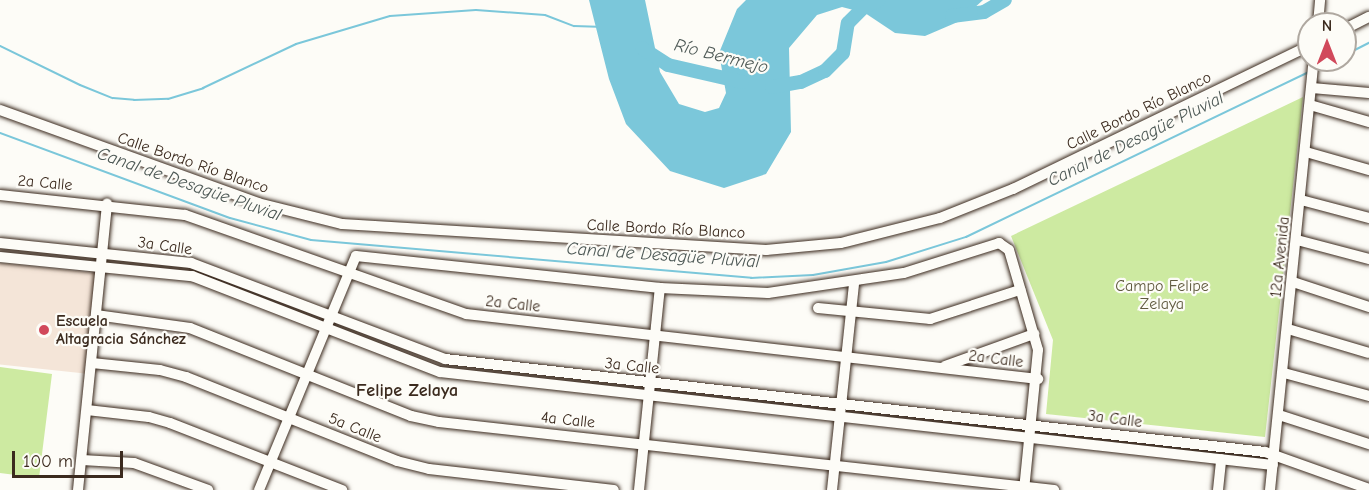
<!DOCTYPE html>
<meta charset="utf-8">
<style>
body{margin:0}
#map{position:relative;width:1369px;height:490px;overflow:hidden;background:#fdfcf7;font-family:"Comic Neue",sans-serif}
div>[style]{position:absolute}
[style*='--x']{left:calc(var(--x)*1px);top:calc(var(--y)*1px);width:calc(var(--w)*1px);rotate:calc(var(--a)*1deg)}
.built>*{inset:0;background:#f4e5d8;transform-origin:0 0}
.green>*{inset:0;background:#cdeaa1}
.water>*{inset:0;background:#7bc7da}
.stream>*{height:2px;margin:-1px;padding:0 1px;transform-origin:1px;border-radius:1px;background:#7bc7da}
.river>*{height:14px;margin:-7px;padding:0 7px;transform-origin:7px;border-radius:7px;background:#7bc7da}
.roads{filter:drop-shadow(0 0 2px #3b2a1e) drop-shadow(0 0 2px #3b2a1e)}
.minor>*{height:10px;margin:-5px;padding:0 5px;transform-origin:5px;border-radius:5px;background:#fdfcf7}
.dots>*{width:16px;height:16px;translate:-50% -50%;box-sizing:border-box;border:3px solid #fdfcf7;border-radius:50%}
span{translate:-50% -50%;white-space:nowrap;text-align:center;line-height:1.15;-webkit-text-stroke:4.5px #fdfcf7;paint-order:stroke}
.street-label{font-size:16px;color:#3b2a1e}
.park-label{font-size:16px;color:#605a3f}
.poi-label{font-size:16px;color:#3b2a1e;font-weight:700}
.left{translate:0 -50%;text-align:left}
.water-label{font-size:18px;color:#4e5956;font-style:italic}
.neighbourhood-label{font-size:18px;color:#3b2a1e;font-weight:700}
.north{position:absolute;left:1297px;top:12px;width:60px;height:60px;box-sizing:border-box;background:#fdfcf7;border:2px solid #afa8a0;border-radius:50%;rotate:0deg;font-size:16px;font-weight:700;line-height:24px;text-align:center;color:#3b2a1e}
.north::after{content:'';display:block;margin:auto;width:21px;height:27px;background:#d1495b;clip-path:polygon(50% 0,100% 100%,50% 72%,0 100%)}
.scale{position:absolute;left:12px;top:451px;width:111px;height:27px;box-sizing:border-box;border:3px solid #3b2a1e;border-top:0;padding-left:8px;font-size:18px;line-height:21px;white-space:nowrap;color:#3b2a1e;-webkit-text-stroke:4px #fdfcf7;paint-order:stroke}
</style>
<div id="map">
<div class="built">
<div style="left:0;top:263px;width:96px;height:101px;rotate:6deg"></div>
</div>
<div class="green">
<div style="clip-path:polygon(1303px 97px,1265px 437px,1046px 414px,1053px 340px,1011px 236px)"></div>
<div style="clip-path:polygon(0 367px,52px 374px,39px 478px,0 473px)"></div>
</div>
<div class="water">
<div style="clip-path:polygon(589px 0,645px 0,660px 72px,679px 104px,705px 112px,719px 108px,726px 93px,719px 53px,737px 9px,746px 0,983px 0,960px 21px,925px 36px,895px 33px,865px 13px,842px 7px,817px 15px,789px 48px,791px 132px,766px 174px,724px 188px,670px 171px,626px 124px,609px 79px)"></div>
</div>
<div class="stream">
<div style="--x:0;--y:46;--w:89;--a:26"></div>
<div style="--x:80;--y:85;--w:35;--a:22"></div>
<div style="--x:113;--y:98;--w:21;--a:5"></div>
<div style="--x:134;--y:100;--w:34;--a:-2"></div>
<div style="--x:168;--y:99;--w:37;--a:-17"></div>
<div style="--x:203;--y:88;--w:103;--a:-25.3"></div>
<div style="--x:296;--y:44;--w:98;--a:-16.6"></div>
<div style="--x:390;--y:16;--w:86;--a:-4"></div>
<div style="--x:476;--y:10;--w:69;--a:4.1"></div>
<div style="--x:545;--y:15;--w:31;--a:21"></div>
<div style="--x:574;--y:26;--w:23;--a:2"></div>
<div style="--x:1345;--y:55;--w:27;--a:-27"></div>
<div style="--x:1316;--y:68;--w:20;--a:-24"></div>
<div style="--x:0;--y:133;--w:245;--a:20.3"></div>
<div style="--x:230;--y:218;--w:84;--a:15.2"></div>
<div style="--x:311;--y:240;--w:442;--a:4.9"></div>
<div style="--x:751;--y:278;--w:62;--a:-2.8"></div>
<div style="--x:813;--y:275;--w:74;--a:-10.1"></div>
<div style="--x:886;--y:262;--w:84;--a:-17.4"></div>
<div style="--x:966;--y:237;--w:381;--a:-25.7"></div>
</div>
<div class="river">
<div style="--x:952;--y:16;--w:32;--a:-7"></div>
<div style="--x:984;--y:12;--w:24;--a:-30"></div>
<div style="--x:642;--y:48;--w:31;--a:33"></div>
<div style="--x:668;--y:65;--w:76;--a:12.9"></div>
<div style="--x:772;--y:87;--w:29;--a:-10"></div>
<div style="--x:801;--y:82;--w:26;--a:-25"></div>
<div style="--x:825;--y:71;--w:25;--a:-45"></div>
<div style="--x:843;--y:53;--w:30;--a:-81"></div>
<div style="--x:848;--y:23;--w:21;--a:-45"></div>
<div style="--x:863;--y:8;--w:18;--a:-27"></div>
</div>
<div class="roads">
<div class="minor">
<div style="--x:1318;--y:24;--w:24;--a:-85"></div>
<div style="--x:1345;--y:29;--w:27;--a:-27"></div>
<div style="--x:1312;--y:88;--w:57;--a:5"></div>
<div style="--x:1310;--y:105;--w:61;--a:16.1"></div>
<div style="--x:0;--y:110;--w:274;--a:19.8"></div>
<div style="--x:258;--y:203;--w:87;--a:14"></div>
<div style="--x:342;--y:224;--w:425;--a:3.5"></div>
<div style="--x:766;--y:250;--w:75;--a:-5.3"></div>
<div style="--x:841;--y:243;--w:102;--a:-14.2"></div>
<div style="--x:940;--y:218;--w:79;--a:-21.7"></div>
<div style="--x:1013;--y:189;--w:329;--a:-25.8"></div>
<div style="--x:1306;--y:152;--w:66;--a:15.9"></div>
<div style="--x:0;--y:195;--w:186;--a:6.2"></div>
<div style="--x:185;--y:215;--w:298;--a:19.4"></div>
<div style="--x:466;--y:314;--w:576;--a:6.48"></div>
<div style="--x:1301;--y:200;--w:70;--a:14.8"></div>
<div style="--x:1297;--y:240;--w:74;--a:14.8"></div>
<div style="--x:0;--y:243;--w:192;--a:6"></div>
<div style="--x:191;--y:263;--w:272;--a:20.7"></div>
<div style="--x:445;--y:359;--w:825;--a:6.47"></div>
<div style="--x:1265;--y:452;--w:110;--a:19.6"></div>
<div style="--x:0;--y:257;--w:193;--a:5.7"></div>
<div style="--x:192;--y:276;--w:266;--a:21.2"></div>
<div style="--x:440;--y:372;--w:838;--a:6.37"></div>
<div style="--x:1293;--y:282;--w:80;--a:18.2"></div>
<div style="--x:818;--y:308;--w:113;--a:5.6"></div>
<div style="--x:930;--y:319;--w:95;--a:-17.9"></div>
<div style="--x:96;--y:315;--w:95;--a:7.9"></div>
<div style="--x:190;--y:328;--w:238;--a:21.7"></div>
<div style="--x:411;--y:416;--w:29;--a:12"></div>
<div style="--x:439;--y:422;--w:619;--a:6.31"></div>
<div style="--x:1288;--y:329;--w:84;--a:16.5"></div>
<div style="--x:92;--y:363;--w:68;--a:5.9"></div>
<div style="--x:160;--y:370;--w:27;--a:15"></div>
<div style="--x:186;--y:377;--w:227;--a:21.7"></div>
<div style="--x:397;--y:461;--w:33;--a:14"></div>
<div style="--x:429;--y:469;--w:186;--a:6.5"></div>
<div style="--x:945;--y:366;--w:95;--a:-19.8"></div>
<div style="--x:1284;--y:373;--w:88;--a:15.1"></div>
<div style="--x:87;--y:410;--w:62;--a:6.4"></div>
<div style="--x:149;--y:417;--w:22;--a:16"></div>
<div style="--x:170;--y:423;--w:185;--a:21.3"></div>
<div style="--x:1279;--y:415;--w:95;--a:17.9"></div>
<div style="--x:82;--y:460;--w:52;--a:3.3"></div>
<div style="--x:134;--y:463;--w:79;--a:20"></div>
<div style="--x:78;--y:490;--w:288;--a:-84.2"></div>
<div style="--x:259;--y:490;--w:253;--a:-67.5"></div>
<div style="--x:356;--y:256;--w:306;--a:6"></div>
<div style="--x:660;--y:288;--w:108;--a:2.7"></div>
<div style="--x:768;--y:293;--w:137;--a:-8.4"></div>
<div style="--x:904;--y:273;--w:100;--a:-17.5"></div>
<div style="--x:999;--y:243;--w:12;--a:35"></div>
<div style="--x:1009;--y:250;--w:104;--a:73.8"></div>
<div style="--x:1038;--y:350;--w:141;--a:95.7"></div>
<div style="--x:639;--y:490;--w:203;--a:-84.1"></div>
<div style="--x:832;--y:490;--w:208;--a:-83.9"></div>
<div style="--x:1218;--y:490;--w:31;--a:-84"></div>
<div style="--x:1270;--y:490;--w:432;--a:-84.2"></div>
</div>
</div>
<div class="dots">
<div style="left:44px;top:330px;background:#d1495b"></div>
</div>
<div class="street-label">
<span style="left:1139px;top:111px;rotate:-26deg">Calle Bordo Río Blanco</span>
<span style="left:193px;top:163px;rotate:19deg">Calle Bordo Río Blanco</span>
<span style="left:45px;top:183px;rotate:5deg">2a Calle</span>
<span style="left:666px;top:229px;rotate:3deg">Calle Bordo Río Blanco</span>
<span style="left:165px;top:246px;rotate:8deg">3a Calle</span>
<span style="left:1280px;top:257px;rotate:-84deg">12a Avenida</span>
<span style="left:513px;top:304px;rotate:6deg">2a Calle</span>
<span style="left:996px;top:359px;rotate:7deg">2a Calle</span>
<span style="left:632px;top:366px;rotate:6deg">3a Calle</span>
<span style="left:1115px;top:419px;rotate:7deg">3a Calle</span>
<span style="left:568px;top:420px;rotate:6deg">4a Calle</span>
<span style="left:355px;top:428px;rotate:22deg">5a Calle</span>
</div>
<div class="park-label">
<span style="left:1162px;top:295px">Campo Felipe<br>Zelaya</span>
</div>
<div class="poi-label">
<span class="left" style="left:56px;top:330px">Escuela<br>Altagracia Sánchez</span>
</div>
<div class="water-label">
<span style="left:721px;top:57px;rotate:14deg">Río Bermejo</span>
<span style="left:1136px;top:140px;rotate:-26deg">Canal de Desagüe Pluvial</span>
<span style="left:189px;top:185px;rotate:19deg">Canal de Desagüe Pluvial</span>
<span style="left:663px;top:256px;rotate:4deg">Canal de Desagüe Pluvial</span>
</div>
<div class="neighbourhood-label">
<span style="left:407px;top:391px">Felipe Zelaya</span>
</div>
<div class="north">N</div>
<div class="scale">100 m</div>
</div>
